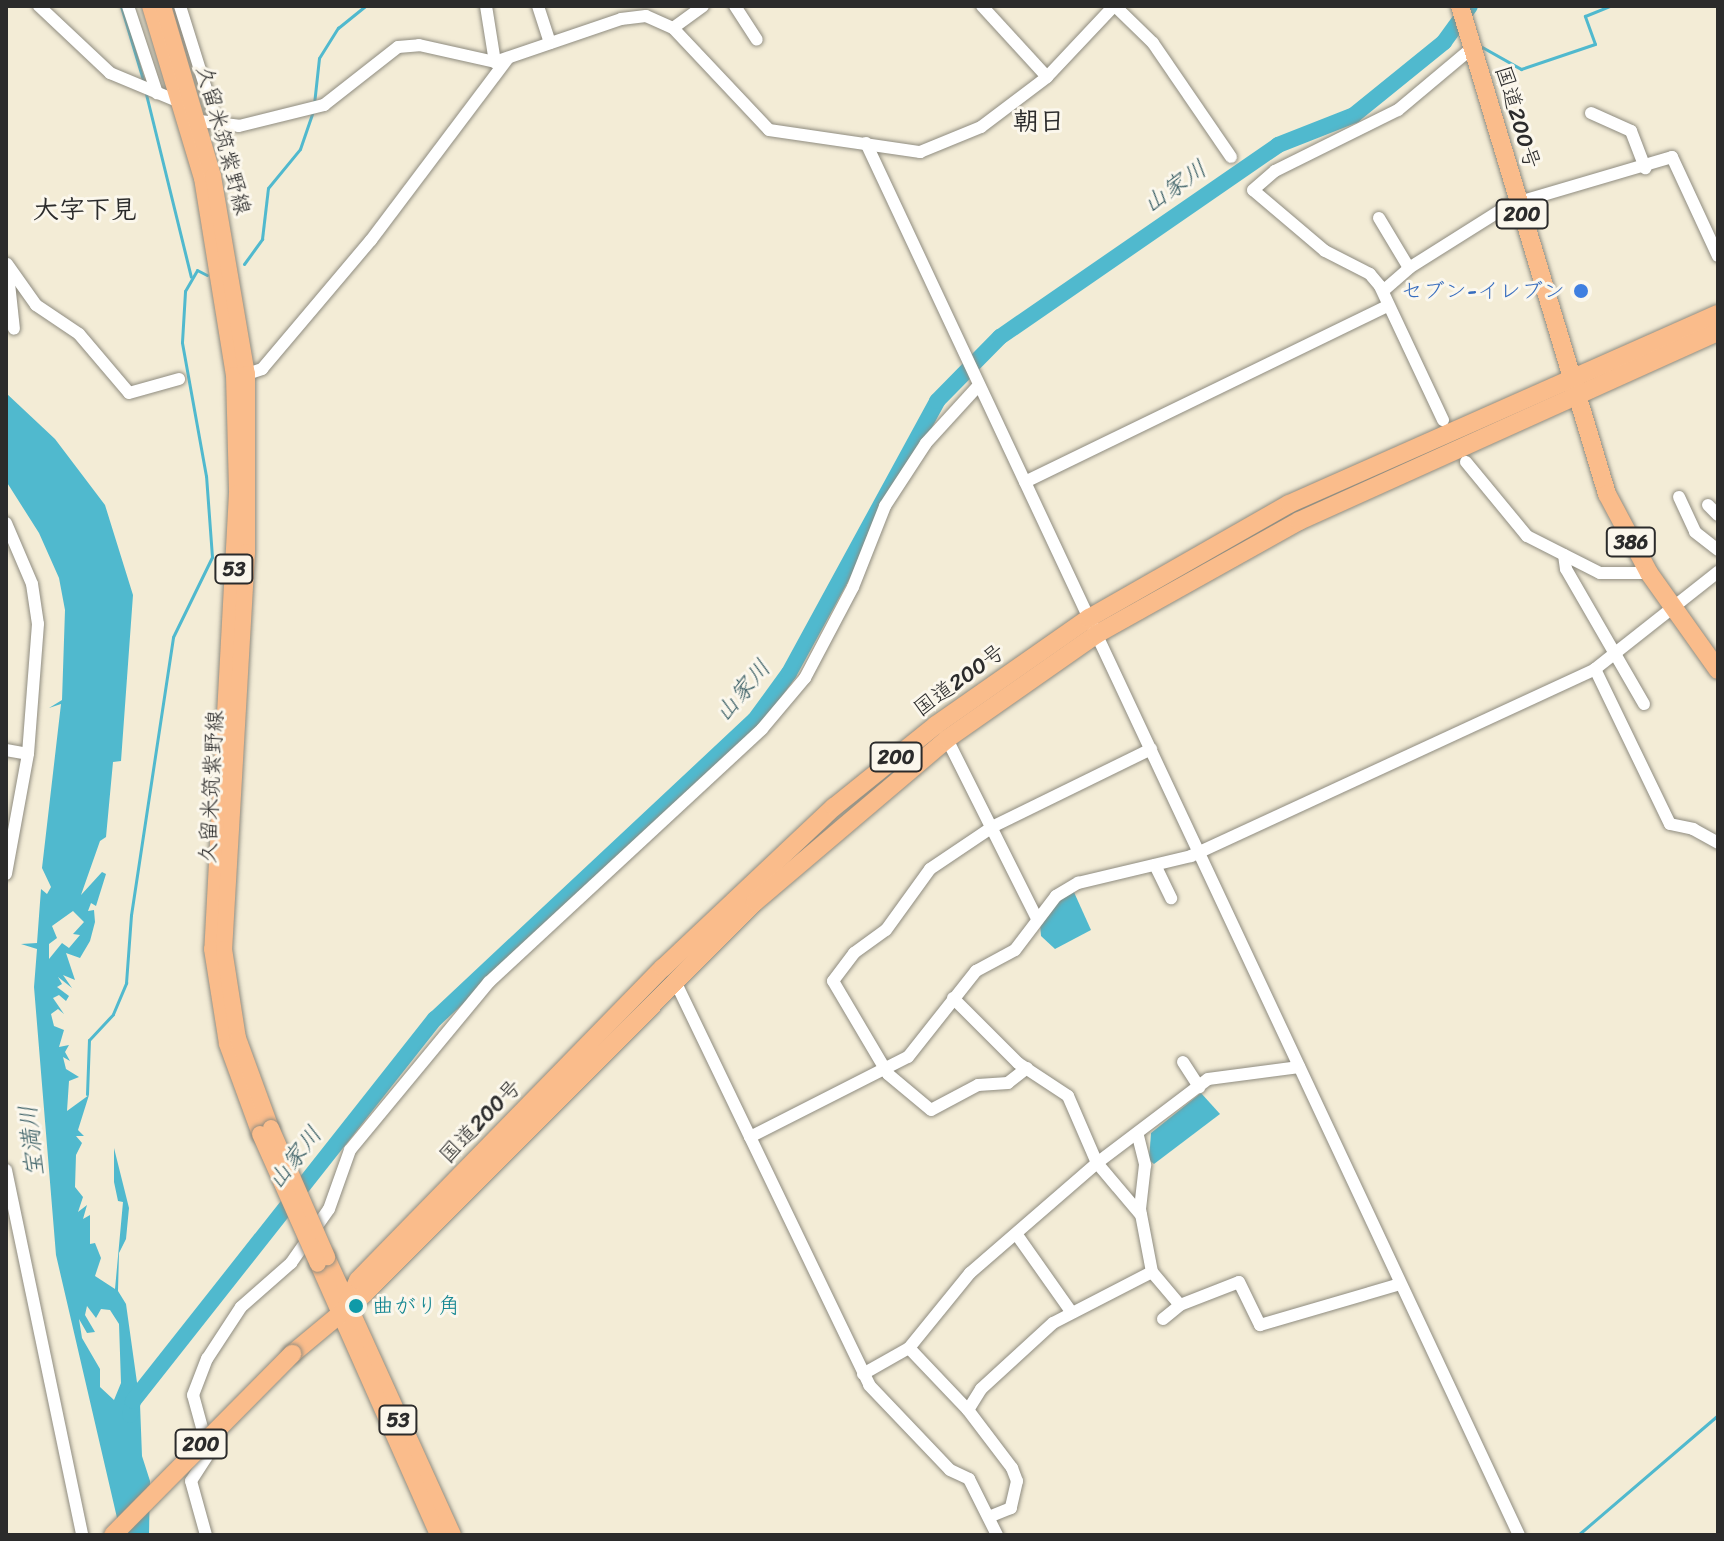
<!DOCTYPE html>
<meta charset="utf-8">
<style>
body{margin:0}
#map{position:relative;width:1724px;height:1541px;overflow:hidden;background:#f3ecd6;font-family:Sriracha,"Klee One",sans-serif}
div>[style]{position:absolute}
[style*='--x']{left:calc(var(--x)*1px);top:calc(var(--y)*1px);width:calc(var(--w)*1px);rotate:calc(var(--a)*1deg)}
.water>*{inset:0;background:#50b9ce}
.stream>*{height:3px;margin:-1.5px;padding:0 1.5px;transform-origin:1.5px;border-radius:1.5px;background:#50b9ce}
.river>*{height:16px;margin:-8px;padding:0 8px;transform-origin:8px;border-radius:8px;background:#50b9ce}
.roads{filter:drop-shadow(0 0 2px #8f8c80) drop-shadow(0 0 2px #8f8c80)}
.minor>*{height:12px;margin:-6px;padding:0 6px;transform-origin:6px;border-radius:6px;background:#fff}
.major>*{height:16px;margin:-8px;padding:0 8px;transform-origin:8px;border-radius:8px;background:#fabc8b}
.highway>*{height:18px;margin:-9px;padding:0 9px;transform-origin:9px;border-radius:9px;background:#fabc8b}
.bridges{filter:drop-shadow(0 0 2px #8f8c80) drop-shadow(0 0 2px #8f8c80)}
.major-bridge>*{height:16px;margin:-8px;padding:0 8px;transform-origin:8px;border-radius:8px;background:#fabc8b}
.highway-bridge>*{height:18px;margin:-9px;padding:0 9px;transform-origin:9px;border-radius:9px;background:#fabc8b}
.dots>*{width:22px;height:22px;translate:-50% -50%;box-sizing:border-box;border:4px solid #fbf7ec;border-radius:50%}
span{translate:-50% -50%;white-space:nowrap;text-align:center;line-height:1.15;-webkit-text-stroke:6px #fbf7ec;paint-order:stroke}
.shield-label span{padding:2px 6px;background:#fbf7ec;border:2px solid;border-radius:6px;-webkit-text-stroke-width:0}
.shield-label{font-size:20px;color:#2b2b2b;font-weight:700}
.street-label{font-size:22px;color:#2b2b2b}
.shop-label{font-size:22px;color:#366cbe}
.right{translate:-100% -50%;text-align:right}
.culture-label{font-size:22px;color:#0d838f}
.left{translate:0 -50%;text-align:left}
.water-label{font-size:24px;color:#385d64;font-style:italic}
.quarter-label{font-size:26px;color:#2b2b2b;font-weight:700}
.frame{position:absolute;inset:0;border:8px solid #2b2b2b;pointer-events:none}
</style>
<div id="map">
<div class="water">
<div style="clip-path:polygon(evenodd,6px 393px,55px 439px,105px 505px,133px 595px,121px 761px,113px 762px,106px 837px,100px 841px,81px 895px,102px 872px,106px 874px,96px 906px,91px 903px,88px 911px,94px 910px,95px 922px,90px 941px,80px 958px,66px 953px,75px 980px,63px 975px,72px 988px,58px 977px,62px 984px,57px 987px,69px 996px,66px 1001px,59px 995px,53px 998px,64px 1014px,58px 1009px,51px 1014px,54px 1026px,64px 1030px,59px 1047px,69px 1045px,65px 1052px,70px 1061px,63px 1057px,66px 1069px,79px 1077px,69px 1081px,67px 1111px,89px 1095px,78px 1130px,84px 1136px,76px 1136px,82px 1143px,76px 1155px,75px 1187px,83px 1197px,78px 1212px,87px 1205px,83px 1219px,90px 1215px,90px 1244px,95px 1243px,101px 1258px,95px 1276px,115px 1289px,123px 1202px,118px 1201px,114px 1182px,114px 1148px,129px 1208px,126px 1239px,119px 1253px,118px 1291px,126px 1304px,140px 1404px,142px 1456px,150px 1481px,149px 1535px,121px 1535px,56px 1255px,34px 987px,37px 949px,21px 944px,37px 943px,41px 889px,47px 894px,51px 887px,42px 868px,61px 704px,49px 708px,62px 700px,65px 610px,59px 578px,39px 533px,6px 481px,6px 393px,73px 911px,84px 922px,73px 934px,80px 935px,69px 948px,62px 943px,49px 959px,49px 944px,57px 938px,52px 926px,73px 911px,6px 393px,87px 1306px,96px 1318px,101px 1309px,110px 1310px,119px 1324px,121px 1383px,114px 1400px,100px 1387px,100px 1369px,82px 1338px,79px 1319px,87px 1333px,95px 1332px,85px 1315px,87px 1306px)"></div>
<div style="clip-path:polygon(1073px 890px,1091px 930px,1055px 949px,1041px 936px,1040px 924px,1048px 909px)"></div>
<div style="clip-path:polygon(1201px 1093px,1220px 1114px,1154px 1164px,1149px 1160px,1151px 1133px)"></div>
</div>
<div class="stream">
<div style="--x:121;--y:6;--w:80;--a:73.4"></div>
<div style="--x:1453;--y:31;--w:9;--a:27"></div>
<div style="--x:1482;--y:47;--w:45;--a:29.4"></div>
<div style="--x:1521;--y:69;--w:78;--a:-18.7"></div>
<div style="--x:1595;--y:44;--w:30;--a:-110"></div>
<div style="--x:1585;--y:16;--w:27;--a:-22"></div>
<div style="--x:146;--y:94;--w:188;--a:76.2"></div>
<div style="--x:314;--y:104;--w:46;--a:-83.8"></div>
<div style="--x:319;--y:58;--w:36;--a:-58"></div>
<div style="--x:338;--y:28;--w:35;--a:-39"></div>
<div style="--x:244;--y:264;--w:31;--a:-54"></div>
<div style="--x:262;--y:239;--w:51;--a:-83.3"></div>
<div style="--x:268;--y:188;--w:50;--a:-50.6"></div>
<div style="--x:300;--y:149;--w:40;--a:-71.1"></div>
<div style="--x:87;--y:1094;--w:54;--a:-87.9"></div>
<div style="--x:89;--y:1040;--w:35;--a:-47"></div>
<div style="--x:113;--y:1014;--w:34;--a:-67"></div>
<div style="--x:126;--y:983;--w:68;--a:-85.8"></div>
<div style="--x:131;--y:915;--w:281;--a:-81.4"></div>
<div style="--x:173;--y:637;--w:89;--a:-64"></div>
<div style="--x:212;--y:557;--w:81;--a:-94.2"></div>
<div style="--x:206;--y:476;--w:136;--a:-100.2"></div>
<div style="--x:182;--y:342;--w:51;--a:-86.6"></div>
<div style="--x:185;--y:291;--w:24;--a:-60"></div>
<div style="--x:197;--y:270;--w:11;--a:27"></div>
<div style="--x:1578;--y:1535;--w:184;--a:-40.6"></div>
</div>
<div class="river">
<div style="--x:130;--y:1415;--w:14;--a:-78"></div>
<div style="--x:133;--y:1401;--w:487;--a:-51.7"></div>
<div style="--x:435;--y:1019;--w:437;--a:-43.1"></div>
<div style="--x:754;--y:721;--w:59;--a:-53.9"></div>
<div style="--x:789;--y:673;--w:310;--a:-61.4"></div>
<div style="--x:937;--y:401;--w:90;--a:-45.5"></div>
<div style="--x:1000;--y:337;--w:338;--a:-34.6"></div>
<div style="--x:1278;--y:145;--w:82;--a:-21.5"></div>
<div style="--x:1354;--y:115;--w:116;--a:-39"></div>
<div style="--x:1444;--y:42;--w:44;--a:-54.2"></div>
</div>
<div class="roads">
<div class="minor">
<div style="--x:39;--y:6;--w:98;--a:43.3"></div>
<div style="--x:110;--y:73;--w:78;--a:22.6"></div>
<div style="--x:128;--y:6;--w:92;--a:71.6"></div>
<div style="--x:180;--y:6;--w:124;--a:72.6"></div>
<div style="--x:486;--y:6;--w:57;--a:80.9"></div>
<div style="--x:538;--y:6;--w:39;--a:72"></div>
<div style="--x:735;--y:6;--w:40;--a:57.1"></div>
<div style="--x:982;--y:6;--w:96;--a:47.5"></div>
<div style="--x:1115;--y:6;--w:53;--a:44.2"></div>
<div style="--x:1153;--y:43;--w:138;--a:55.6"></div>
<div style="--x:673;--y:28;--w:37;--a:-36"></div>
<div style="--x:1591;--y:113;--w:44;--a:24.2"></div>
<div style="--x:1631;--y:131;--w:40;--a:69"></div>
<div style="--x:200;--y:121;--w:39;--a:7"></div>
<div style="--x:239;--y:126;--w:88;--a:-13.9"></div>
<div style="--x:324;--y:105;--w:94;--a:-38.1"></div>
<div style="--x:398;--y:47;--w:21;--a:-5"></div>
<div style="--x:419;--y:45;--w:78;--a:12.6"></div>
<div style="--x:495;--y:62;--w:133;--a:-18.8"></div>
<div style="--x:621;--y:19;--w:25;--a:-7"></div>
<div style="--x:646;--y:16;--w:30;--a:24"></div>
<div style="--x:673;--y:28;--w:140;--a:46.7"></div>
<div style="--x:769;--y:130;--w:153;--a:8.3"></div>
<div style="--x:920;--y:152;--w:66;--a:-22.3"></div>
<div style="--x:981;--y:127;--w:83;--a:-37.1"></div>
<div style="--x:1047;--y:77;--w:98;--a:-46.7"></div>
<div style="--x:866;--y:143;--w:1538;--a:64.87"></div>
<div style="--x:1379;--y:218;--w:58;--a:59"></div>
<div style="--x:7;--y:264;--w:50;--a:54.7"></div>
<div style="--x:36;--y:305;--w:52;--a:34"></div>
<div style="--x:79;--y:334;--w:77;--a:49.7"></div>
<div style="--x:129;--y:393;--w:52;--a:-15.6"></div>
<div style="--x:7;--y:265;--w:64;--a:83.8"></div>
<div style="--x:1383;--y:291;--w:35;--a:-41"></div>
<div style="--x:1409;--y:268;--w:118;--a:-32.2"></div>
<div style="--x:1509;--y:205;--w:170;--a:-16.4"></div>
<div style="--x:1672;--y:157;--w:109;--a:65.1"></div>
<div style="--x:247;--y:374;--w:16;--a:-18"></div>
<div style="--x:262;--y:369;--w:169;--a:-49.8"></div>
<div style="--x:371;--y:240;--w:228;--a:-53"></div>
<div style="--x:1443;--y:420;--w:148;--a:-115.2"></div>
<div style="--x:1380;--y:286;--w:16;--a:-130"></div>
<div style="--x:1370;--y:274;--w:51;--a:-152.9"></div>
<div style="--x:1325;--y:251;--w:94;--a:-139.7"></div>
<div style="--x:1253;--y:190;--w:29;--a:-41"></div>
<div style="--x:1275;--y:171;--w:137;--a:-26.4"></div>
<div style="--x:1398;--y:110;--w:97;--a:-40"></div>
<div style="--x:1466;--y:462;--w:96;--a:50.5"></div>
<div style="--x:1527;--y:536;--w:82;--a:26.9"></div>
<div style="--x:1600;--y:573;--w:49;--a:0"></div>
<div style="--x:1025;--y:482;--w:403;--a:-25.9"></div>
<div style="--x:1679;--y:497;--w:38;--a:65"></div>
<div style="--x:1695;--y:532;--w:29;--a:38"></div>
<div style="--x:1708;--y:505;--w:14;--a:45"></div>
<div style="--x:6;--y:523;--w:66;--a:66.9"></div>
<div style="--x:32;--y:584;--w:40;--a:81.5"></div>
<div style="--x:38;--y:624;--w:130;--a:94.4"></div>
<div style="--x:28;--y:754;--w:122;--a:100.4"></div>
<div style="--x:1564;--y:555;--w:14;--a:82"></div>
<div style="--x:1566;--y:569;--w:156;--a:60"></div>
<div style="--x:1595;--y:669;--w:172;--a:64.2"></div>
<div style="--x:1670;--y:824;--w:24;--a:12"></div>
<div style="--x:1693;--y:829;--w:29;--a:29"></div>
<div style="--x:947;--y:739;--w:199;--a:63.4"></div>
<div style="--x:6;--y:750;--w:22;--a:10"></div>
<div style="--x:1155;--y:865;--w:37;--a:64"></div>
<div style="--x:675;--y:981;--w:448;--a:64.3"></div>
<div style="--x:869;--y:1385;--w:117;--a:46.4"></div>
<div style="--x:950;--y:1470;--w:21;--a:25"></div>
<div style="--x:969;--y:1479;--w:63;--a:63.4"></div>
<div style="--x:953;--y:998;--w:92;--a:45"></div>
<div style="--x:1018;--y:1063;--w:60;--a:33.4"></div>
<div style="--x:1068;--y:1096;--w:73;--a:66.6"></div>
<div style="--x:1097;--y:1163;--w:68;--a:49.8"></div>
<div style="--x:1183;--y:1062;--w:30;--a:57"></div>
<div style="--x:1027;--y:1068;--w:24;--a:142"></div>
<div style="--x:1008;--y:1083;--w:30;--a:176"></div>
<div style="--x:978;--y:1085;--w:53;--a:152"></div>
<div style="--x:931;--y:1110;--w:56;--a:-140.1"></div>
<div style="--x:888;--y:1074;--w:108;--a:-120.6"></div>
<div style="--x:833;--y:981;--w:35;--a:-53"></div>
<div style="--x:854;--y:953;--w:39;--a:-36"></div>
<div style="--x:886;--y:930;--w:75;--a:-54.2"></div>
<div style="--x:930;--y:869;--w:77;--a:-33.9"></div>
<div style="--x:994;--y:826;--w:175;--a:-26.1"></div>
<div style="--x:1138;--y:1136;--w:30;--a:76"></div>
<div style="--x:1145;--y:1165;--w:44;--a:96.5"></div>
<div style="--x:1140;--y:1209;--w:64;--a:79.2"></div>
<div style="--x:1152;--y:1272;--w:43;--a:49.7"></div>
<div style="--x:1180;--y:1305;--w:63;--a:-21.3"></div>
<div style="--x:1239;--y:1282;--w:48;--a:64"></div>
<div style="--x:1260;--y:1325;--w:146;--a:-16.3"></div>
<div style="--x:750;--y:1137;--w:177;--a:-26.9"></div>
<div style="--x:908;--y:1057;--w:110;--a:-51.7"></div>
<div style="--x:976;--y:971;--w:44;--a:-28.3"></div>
<div style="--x:1015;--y:950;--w:68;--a:-52.8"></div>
<div style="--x:1056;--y:896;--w:26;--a:-31"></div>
<div style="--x:1078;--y:883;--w:116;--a:-13.4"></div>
<div style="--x:1191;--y:856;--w:445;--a:-24.8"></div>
<div style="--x:1595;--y:669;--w:157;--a:-38.3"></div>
<div style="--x:6;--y:1170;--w:373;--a:78.2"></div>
<div style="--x:1017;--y:1235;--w:95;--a:54.8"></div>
<div style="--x:1163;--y:1319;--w:22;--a:-39"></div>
<div style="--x:909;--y:1348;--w:86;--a:46.4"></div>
<div style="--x:968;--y:1410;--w:73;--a:52.8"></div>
<div style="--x:1012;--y:1468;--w:14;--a:69"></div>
<div style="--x:1017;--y:1481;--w:28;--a:103"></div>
<div style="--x:1011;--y:1508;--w:24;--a:158"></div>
<div style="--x:863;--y:1374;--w:53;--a:-29.5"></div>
<div style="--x:909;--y:1348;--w:97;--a:-50.9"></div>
<div style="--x:970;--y:1273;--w:168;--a:-40.9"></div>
<div style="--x:1097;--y:1163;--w:139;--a:-37.1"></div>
<div style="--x:1208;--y:1079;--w:92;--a:-7.5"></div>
<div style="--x:968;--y:1410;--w:25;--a:-58"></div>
<div style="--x:981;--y:1389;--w:98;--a:-42.5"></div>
<div style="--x:1053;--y:1323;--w:111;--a:-27.3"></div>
<div style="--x:206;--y:1535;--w:56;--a:-105.5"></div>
<div style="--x:191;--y:1481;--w:33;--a:-57"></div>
<div style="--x:209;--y:1453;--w:60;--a:-105.4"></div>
<div style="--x:193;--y:1395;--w:39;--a:-69"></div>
<div style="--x:207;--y:1359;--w:62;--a:-56.8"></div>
<div style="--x:241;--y:1307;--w:67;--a:-41.3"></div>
<div style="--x:291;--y:1263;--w:66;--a:-54.9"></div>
<div style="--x:329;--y:1209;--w:63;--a:-70.4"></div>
<div style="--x:350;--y:1150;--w:218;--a:-50.4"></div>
<div style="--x:489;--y:982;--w:372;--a:-42.8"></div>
<div style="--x:762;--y:729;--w:67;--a:-49.9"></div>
<div style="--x:805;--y:678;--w:103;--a:-62.2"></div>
<div style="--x:853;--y:587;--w:87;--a:-68.4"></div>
<div style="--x:885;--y:506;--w:75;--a:-56.9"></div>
<div style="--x:926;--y:443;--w:77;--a:-47.6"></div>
</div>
<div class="major">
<div style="--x:150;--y:6;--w:180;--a:73.2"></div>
<div style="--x:202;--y:178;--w:200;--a:80.8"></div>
<div style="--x:234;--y:375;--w:118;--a:88.5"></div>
<div style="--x:237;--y:493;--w:457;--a:93.1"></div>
<div style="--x:212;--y:949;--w:96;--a:81"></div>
<div style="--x:227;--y:1044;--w:96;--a:69.9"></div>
<div style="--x:163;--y:6;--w:177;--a:73.6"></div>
<div style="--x:213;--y:176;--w:201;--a:80.3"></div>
<div style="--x:247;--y:374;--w:178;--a:90"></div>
<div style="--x:247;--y:552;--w:398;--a:93.3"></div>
<div style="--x:224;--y:949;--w:90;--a:81.1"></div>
<div style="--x:238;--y:1038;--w:96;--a:69.9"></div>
<div style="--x:327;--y:1257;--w:305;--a:65.6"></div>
<div style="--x:318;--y:1264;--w:296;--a:66.1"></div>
</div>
<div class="highway">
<div style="--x:1460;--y:6;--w:510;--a:73.24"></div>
<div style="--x:1607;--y:494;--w:89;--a:62"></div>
<div style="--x:1649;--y:573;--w:119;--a:54.6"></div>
<div style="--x:347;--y:1304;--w:26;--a:-65"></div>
<div style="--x:358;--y:1280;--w:436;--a:-45.7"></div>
<div style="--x:663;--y:968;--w:235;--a:-43.3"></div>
<div style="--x:834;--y:807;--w:131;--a:-38.8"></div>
<div style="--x:936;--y:725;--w:187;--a:-35"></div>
<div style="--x:1089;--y:618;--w:230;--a:-29.7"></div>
<div style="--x:1289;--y:504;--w:469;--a:-23.9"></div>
<div style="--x:292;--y:1354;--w:94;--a:-39.8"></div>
<div style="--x:364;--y:1294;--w:554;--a:-45.07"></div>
<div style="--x:755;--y:902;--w:252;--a:-40.3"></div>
<div style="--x:947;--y:739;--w:183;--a:-35"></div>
<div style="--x:1097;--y:634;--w:231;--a:-29.2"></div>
<div style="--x:1299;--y:521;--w:460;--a:-24.3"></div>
</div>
</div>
<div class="bridges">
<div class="major-bridge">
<div style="--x:271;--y:1128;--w:141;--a:66.5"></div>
<div style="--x:260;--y:1134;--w:142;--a:66"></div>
</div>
<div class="highway-bridge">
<div style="--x:113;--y:1535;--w:255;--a:-45.3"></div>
</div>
</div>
<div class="dots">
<div style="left:1581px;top:291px;background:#3f7fe0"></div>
<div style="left:356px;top:1306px;background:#0f9aa8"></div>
</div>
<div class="shield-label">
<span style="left:1522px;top:214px">200</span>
<span style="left:1631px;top:542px">386</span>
<span style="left:234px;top:569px">53</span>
<span style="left:896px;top:757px">200</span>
<span style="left:398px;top:1420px">53</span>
<span style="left:201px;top:1444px">200</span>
</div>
<div class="street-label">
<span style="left:1518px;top:117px;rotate:73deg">国道200号</span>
<span style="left:224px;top:140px;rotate:75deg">久留米筑紫野線</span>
<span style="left:959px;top:680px;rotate:-36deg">国道200号</span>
<span style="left:211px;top:787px;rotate:-87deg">久留米筑紫野線</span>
<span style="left:480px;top:1121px;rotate:-46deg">国道200号</span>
</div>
<div class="shop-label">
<span class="right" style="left:1565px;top:291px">セブン-イレブン</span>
</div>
<div class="culture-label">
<span class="left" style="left:372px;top:1306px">曲がり角</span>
</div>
<div class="water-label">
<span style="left:1175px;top:187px;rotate:-35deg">山家川</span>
<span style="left:743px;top:691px;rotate:-50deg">山家川</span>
<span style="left:32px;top:1141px;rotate:-96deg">宝満川</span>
<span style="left:295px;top:1158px;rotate:-52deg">山家川</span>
</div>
<div class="quarter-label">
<span style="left:1039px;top:122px">朝日</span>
<span style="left:85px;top:210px">大字下見</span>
</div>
<div class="frame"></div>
</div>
